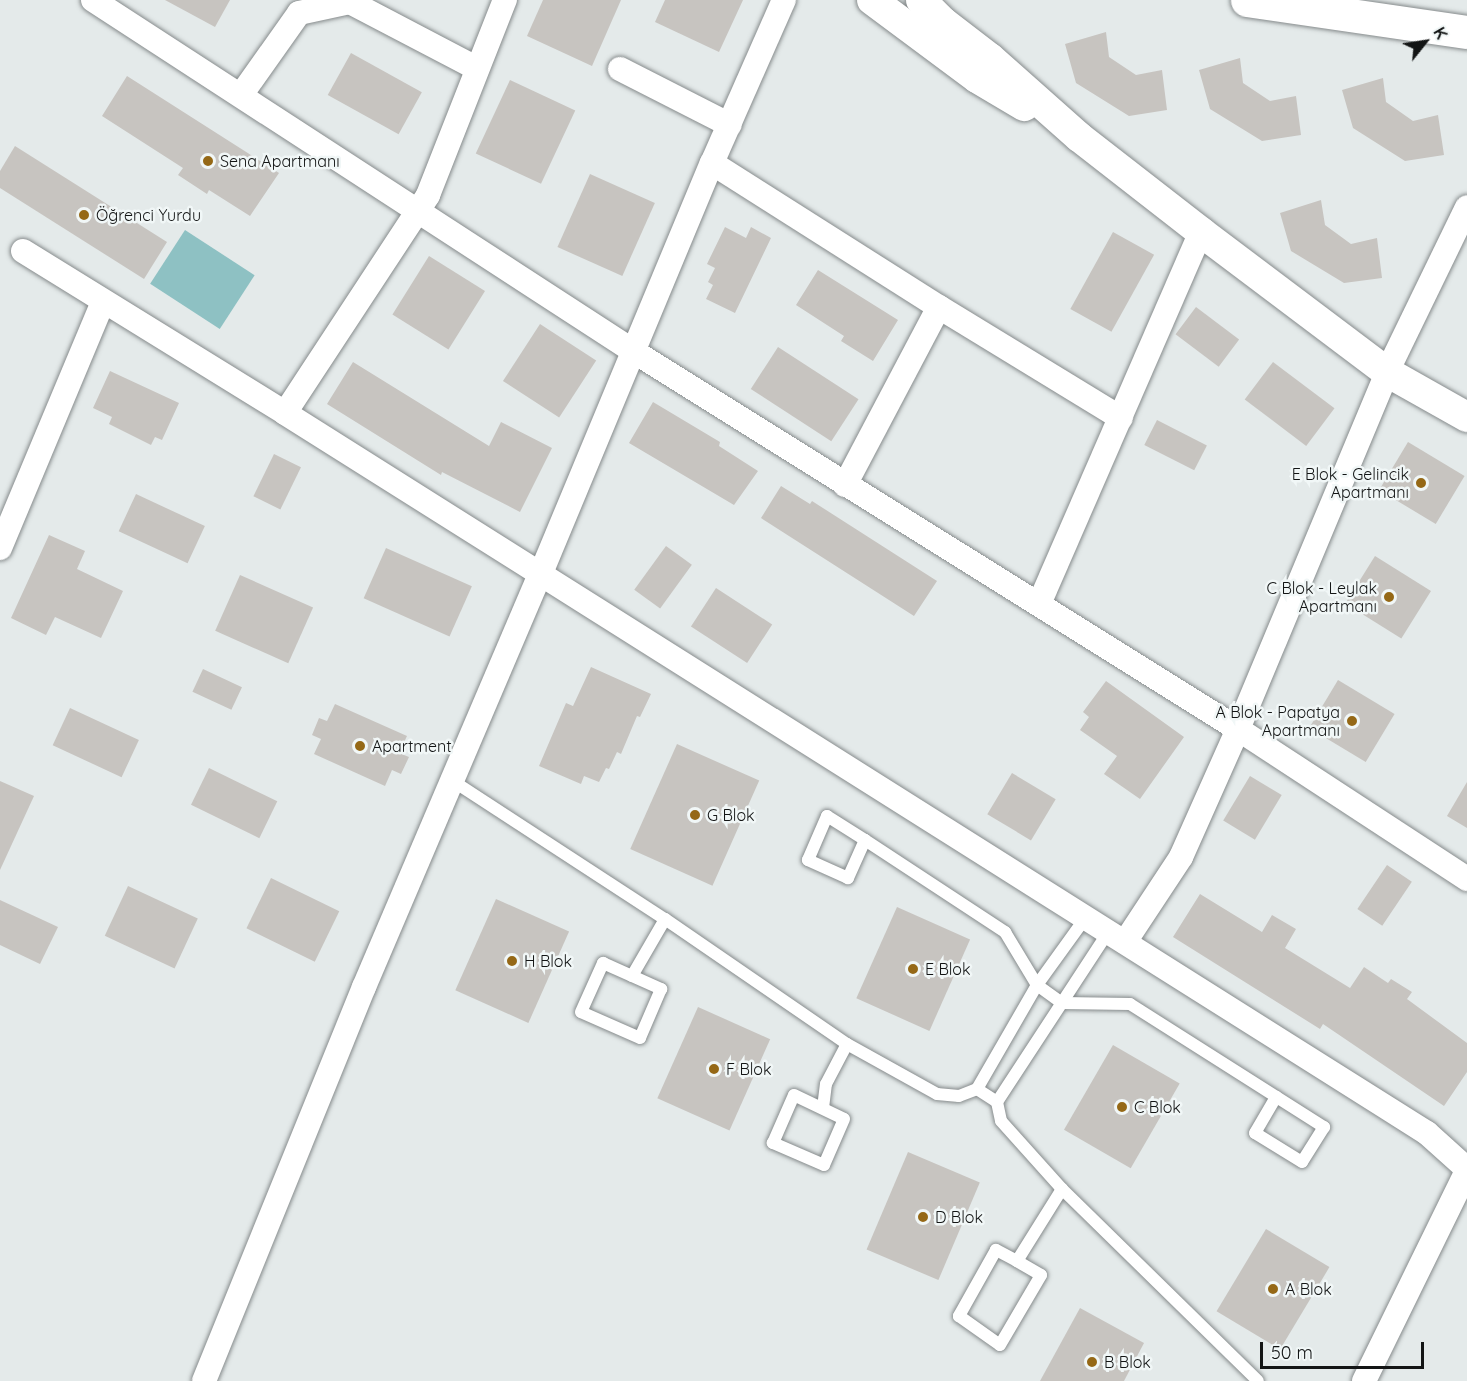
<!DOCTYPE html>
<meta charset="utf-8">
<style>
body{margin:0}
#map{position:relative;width:1467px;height:1381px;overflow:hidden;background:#e4eaea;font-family:Quicksand,sans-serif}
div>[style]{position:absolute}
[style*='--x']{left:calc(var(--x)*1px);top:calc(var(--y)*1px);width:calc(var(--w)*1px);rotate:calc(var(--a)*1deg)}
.green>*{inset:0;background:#8ec1c3;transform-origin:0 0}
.building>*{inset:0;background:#c7c4c0;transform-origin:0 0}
.roads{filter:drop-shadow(0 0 2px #868b8c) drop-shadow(0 0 2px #868b8c)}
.service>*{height:12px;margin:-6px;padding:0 6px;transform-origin:6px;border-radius:6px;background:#fff}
.minor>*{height:24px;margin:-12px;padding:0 12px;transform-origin:12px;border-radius:12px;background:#fff}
.tertiary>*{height:30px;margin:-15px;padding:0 15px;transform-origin:15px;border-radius:15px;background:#fff}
.secondary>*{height:33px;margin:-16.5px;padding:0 16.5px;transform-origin:16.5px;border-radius:16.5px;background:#fff}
.dots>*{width:16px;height:16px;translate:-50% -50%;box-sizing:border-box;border:3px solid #f1f7f7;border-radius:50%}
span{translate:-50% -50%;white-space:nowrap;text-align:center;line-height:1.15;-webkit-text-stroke:5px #f1f7f7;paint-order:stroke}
.poi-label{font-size:16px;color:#131515}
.left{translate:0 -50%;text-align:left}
.right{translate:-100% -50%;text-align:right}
.north{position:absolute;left:1395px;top:12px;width:60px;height:60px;-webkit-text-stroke:4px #f1f7f7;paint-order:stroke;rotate:60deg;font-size:16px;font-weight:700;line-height:24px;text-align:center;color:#131515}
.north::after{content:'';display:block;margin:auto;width:21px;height:27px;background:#131515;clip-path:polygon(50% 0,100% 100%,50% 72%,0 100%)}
.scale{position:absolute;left:1260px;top:1342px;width:164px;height:27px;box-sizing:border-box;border:3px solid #131515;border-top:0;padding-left:8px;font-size:18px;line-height:21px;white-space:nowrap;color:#131515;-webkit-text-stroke:4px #f1f7f7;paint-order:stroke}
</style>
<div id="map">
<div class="green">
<div style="left:185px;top:230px;width:83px;height:64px;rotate:33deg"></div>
</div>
<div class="building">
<div style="clip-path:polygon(165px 0,230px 0,215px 27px)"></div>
<div style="clip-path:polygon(543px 0,621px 0,592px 66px,527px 36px)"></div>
<div style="clip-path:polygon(665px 0,743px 0,719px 52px,655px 22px)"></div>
<div style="clip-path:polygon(1106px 32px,1109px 57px,1136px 75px,1162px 70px,1167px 110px,1129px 116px,1076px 83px,1065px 44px)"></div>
<div style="left:351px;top:53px;width:81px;height:48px;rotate:29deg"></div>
<div style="clip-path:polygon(1240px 58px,1243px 83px,1270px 101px,1296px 96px,1301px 135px,1262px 141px,1210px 109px,1199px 70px)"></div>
<div style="clip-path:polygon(127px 76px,279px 173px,250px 216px,209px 190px,207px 194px,178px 175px,183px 168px,102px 116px)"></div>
<div style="clip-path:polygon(1383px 78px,1386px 102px,1413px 121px,1438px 115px,1444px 155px,1405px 161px,1353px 128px,1342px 90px)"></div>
<div style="left:510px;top:80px;width:72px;height:81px;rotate:25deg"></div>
<div style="clip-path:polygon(15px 146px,167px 242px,144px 279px,0 188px,0 171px)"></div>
<div style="left:590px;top:174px;width:71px;height:80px;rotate:24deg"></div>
<div style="clip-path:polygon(1321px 200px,1325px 225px,1351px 244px,1377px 238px,1382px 278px,1344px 283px,1291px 251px,1280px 213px)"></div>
<div style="clip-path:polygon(725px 227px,746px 238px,751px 227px,771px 238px,735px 313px,706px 299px,713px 285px,708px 282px,715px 268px,707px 264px)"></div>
<div style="left:1113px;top:232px;width:47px;height:88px;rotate:29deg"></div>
<div style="left:429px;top:256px;width:66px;height:69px;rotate:32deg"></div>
<div style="clip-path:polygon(818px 270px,898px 320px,873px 361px,841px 341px,844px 336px,796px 305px)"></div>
<div style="left:1196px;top:307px;width:54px;height:34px;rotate:37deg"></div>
<div style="left:540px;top:324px;width:67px;height:68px;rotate:33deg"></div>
<div style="left:778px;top:347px;width:96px;height:50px;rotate:33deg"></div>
<div style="clip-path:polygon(353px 362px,489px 446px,501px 422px,552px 448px,520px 512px,442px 472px,441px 475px,327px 404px)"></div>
<div style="left:1273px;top:362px;width:77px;height:47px;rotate:37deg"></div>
<div style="clip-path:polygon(110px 371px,179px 403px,162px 440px,155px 437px,151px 445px,109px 424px,112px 417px,93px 408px)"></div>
<div style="clip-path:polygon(653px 402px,720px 442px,719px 446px,758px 471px,734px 505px,629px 443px)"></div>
<div style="left:1157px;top:420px;width:56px;height:28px;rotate:27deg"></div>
<div style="left:1408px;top:442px;width:66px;height:56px;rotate:31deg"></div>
<div style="left:274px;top:454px;width:30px;height:47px;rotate:26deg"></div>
<div style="clip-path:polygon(781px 486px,810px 504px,812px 501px,937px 581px,914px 616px,761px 518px)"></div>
<div style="left:136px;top:494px;width:76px;height:41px;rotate:25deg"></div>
<div style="clip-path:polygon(49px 535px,85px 551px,77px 569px,123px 591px,101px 638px,55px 617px,46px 635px,11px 618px)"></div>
<div style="left:666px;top:546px;width:32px;height:54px;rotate:36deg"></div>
<div style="left:386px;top:548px;width:94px;height:55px;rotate:24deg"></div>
<div style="left:1375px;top:556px;width:66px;height:56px;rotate:32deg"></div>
<div style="left:240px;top:575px;width:80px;height:61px;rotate:24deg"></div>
<div style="left:716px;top:588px;width:67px;height:46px;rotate:33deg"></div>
<div style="clip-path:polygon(591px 667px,651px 694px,640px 717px,637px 716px,621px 754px,617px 752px,609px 769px,606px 768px,599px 782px,584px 776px,581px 784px,539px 766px,566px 703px,573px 706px)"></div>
<div style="left:203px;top:669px;width:43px;height:25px;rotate:25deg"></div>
<div style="left:1338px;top:680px;width:66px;height:56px;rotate:31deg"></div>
<div style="clip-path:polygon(1106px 681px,1184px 737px,1140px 799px,1104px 774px,1117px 756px,1080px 730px,1089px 717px,1083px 712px)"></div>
<div style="clip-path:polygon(335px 704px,407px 736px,399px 753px,409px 757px,401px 774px,392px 770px,385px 786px,314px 754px,321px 739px,312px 735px,319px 718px,327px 721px)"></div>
<div style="left:70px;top:708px;width:76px;height:41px;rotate:25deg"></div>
<div style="left:677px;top:744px;width:90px;height:115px;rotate:24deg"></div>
<div style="left:209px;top:768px;width:76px;height:41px;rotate:26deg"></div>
<div style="left:1012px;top:773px;width:51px;height:48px;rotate:31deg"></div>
<div style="left:1250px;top:776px;width:37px;height:52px;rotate:31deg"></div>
<div style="clip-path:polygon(0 781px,34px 796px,0 870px)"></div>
<div style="clip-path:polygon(1467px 782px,1467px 828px,1447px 816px)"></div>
<div style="left:1387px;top:865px;width:30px;height:53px;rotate:34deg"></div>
<div style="left:271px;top:878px;width:76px;height:56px;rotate:26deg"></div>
<div style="left:128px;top:886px;width:77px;height:55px;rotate:25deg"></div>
<div style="clip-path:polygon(1200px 894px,1262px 932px,1272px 915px,1296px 929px,1285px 948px,1350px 988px,1364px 967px,1388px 983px,1391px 979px,1412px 992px,1407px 999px,1467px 1043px,1467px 1072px,1444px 1106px,1323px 1024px,1320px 1029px,1173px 937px)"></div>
<div style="left:496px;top:899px;width:80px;height:100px;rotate:24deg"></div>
<div style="clip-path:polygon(0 900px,58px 927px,40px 964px,0 945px)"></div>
<div style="left:897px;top:907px;width:80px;height:100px;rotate:24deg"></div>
<div style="left:698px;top:1007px;width:79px;height:100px;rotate:24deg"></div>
<div style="left:1113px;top:1045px;width:77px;height:98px;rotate:30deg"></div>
<div style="left:908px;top:1152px;width:78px;height:106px;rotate:23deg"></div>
<div style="left:1266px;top:1229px;width:74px;height:96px;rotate:31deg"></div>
<div style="clip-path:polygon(1080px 1308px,1144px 1343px,1124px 1381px,1040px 1381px)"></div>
</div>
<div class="roads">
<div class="service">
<div style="--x:453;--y:781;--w:253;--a:33.1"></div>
<div style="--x:665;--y:919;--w:221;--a:34.5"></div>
<div style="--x:847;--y:1044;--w:103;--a:29.1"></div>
<div style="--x:937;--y:1094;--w:22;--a:5"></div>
<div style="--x:959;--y:1096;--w:19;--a:-21"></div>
<div style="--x:977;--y:1089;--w:24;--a:33"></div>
<div style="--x:997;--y:1102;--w:19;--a:78"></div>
<div style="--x:1001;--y:1121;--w:91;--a:48.1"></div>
<div style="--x:1062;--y:1189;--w:274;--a:44.4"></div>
<div style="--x:865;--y:840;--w:42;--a:114.1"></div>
<div style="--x:848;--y:878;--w:44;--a:-155.8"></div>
<div style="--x:808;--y:860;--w:48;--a:-66.6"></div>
<div style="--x:827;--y:816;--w:45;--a:32.3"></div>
<div style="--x:865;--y:840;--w:168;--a:33.3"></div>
<div style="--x:1005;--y:932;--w:62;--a:58.9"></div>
<div style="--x:1037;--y:985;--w:31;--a:36"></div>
<div style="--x:1062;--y:1003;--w:68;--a:0.8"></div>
<div style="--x:1130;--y:1004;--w:230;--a:32.4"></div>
<div style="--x:1324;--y:1127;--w:41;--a:122.2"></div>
<div style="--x:1302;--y:1162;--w:55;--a:-148.3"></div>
<div style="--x:1255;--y:1133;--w:42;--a:-59.7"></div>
<div style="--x:603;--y:963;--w:64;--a:24.1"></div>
<div style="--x:661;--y:989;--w:53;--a:113.2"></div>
<div style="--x:640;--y:1038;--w:64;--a:-156.2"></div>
<div style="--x:581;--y:1012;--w:54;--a:-65.8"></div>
<div style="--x:632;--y:976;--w:66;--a:-59.9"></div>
<div style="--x:977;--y:1089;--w:120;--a:-60"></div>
<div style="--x:1037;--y:985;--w:84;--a:-54.2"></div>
<div style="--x:794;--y:1095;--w:55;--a:25.6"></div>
<div style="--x:844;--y:1119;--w:50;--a:113.5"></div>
<div style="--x:824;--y:1165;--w:56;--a:-156.7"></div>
<div style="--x:773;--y:1143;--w:52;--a:-66.4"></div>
<div style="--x:997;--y:1102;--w:204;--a:-56.8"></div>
<div style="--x:823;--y:1108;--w:24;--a:-83"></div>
<div style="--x:826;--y:1084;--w:45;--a:-62.3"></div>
<div style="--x:1017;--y:1261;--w:24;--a:-152"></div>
<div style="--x:996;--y:1250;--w:76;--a:119.3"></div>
<div style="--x:959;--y:1316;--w:50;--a:35.3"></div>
<div style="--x:1000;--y:1345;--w:81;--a:-59.6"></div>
<div style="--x:1041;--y:1275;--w:28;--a:-150"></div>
<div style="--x:1017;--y:1261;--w:85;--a:-58"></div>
</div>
<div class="minor">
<div style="--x:93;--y:0;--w:644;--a:33.02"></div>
<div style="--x:633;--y:351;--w:713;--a:32"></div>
<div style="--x:1238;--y:729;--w:274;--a:33.2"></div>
<div style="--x:620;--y:69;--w:123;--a:27"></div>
<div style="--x:241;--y:95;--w:100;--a:-54.7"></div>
<div style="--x:299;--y:13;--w:52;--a:-12.2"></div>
<div style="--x:350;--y:2;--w:142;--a:27.6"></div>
<div style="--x:712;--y:163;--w:269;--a:32.4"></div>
<div style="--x:939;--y:307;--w:213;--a:31.4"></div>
<div style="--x:23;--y:251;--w:308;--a:31.7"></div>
<div style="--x:285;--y:413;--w:261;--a:-56.7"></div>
<div style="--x:428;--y:195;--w:210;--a:-68.5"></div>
<div style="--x:285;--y:413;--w:1350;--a:32.23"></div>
<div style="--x:1427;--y:1133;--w:54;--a:42"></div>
<div style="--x:845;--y:485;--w:201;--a:-62.2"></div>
<div style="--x:0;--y:548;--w:267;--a:-67.3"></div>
<div style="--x:1039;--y:604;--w:406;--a:-66.5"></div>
<div style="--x:1125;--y:942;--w:102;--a:-56.6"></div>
<div style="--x:1181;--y:857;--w:140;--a:-66"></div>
<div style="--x:1238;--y:729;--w:387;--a:-67.3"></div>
<div style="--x:1387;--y:372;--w:183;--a:-64.1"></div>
<div style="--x:204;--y:1381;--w:425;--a:-67.9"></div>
<div style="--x:364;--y:987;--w:450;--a:-66.9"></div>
<div style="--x:541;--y:573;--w:444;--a:-67.4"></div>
<div style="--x:712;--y:163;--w:178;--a:-66.2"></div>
<div style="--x:1364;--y:1381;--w:234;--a:-63.9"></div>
</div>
<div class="tertiary">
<div style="--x:872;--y:0;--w:131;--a:36.6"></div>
<div style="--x:977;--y:78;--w:55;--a:30.8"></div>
<div style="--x:921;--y:0;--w:31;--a:45"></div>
<div style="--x:943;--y:22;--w:59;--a:37.5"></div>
<div style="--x:990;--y:58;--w:119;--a:41.6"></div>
<div style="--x:1079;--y:137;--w:155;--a:37.9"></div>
<div style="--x:1201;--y:232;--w:233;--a:37"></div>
<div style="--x:1387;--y:372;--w:92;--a:29.4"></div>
</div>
<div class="secondary">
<div style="--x:1247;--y:0;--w:222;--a:8.3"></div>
</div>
</div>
<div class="dots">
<div style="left:208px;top:161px;background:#956816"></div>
<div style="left:84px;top:215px;background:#956816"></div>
<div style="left:1421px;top:483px;background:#956816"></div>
<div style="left:1389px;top:597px;background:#956816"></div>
<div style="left:1352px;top:721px;background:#956816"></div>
<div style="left:360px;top:746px;background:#956816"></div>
<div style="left:695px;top:815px;background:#956816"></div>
<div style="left:512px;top:961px;background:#956816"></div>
<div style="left:913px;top:969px;background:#956816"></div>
<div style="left:714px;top:1069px;background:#956816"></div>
<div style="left:1122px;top:1107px;background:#956816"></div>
<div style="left:923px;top:1217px;background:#956816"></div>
<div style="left:1273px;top:1289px;background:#956816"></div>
<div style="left:1092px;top:1362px;background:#956816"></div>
</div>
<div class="poi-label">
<span class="left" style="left:220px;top:161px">Sena Apartmanı</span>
<span class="left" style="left:96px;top:215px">Öğrenci Yurdu</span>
<span class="right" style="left:1409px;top:483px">E Blok - Gelincik<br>Apartmanı</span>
<span class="right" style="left:1377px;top:597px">C Blok - Leylak<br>Apartmanı</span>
<span class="right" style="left:1340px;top:721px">A Blok - Papatya<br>Apartmanı</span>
<span class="left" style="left:372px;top:746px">Apartment</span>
<span class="left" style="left:707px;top:815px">G Blok</span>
<span class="left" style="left:524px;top:961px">H Blok</span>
<span class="left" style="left:925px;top:969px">E Blok</span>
<span class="left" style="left:726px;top:1069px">F Blok</span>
<span class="left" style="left:1134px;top:1107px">C Blok</span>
<span class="left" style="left:935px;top:1217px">D Blok</span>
<span class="left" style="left:1285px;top:1289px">A Blok</span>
<span class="left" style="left:1104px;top:1362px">B Blok</span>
</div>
<div class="north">K</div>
<div class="scale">50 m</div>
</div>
